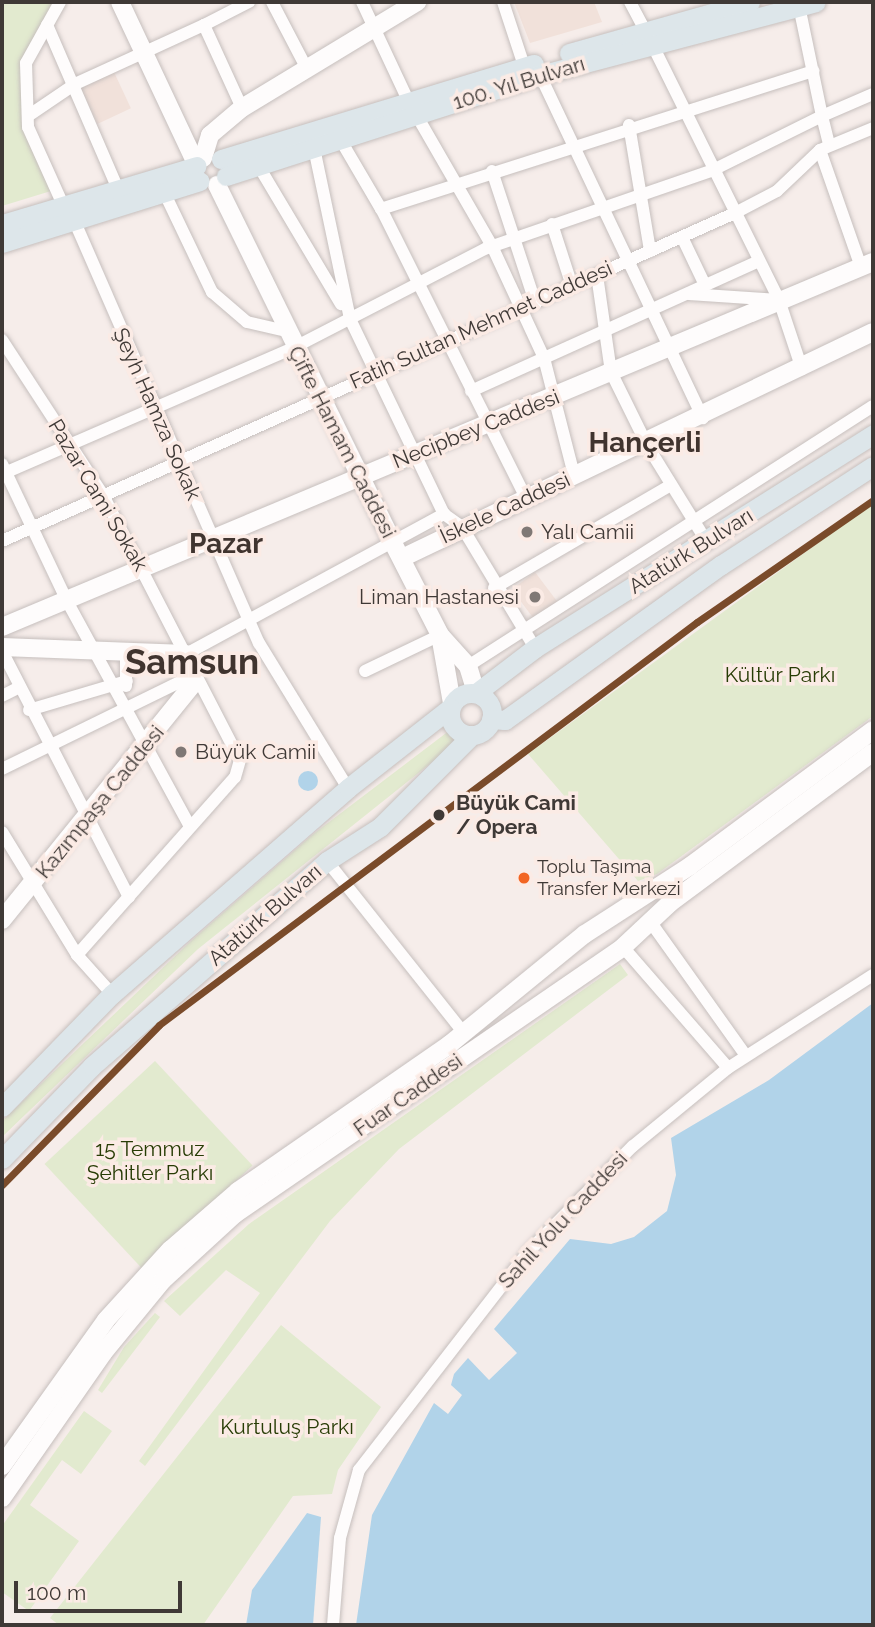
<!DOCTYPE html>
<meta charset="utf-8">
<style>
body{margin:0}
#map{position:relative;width:875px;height:1627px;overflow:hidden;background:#f6edea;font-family:Raleway,sans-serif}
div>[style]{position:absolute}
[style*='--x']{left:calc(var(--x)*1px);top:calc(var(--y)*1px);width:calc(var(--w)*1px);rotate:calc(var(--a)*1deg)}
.built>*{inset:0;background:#f1e1da;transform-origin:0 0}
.green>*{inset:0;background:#e2eacf;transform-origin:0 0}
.water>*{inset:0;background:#b1d3e9}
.round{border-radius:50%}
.roads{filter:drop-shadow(0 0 2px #c6bfbd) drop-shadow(0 0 2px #c6bfbd)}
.street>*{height:12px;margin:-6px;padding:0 6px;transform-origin:6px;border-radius:6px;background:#fefcfc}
.secondary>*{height:18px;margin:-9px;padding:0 9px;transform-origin:9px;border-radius:9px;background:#fefcfc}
.primary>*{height:19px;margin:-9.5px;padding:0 9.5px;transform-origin:9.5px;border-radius:9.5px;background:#dde6ea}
.primary>.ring{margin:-9.5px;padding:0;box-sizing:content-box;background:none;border:19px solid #dde6ea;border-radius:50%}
.tram-1>*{height:7px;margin:-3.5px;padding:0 3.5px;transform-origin:3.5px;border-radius:3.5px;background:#7a4b2a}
.dots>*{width:19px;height:19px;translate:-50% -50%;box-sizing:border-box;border:4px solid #fbebe5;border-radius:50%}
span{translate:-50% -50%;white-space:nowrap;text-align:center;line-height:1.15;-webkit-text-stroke:7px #fbebe5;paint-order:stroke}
.bus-label{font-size:19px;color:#3f3936}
.left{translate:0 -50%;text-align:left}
.street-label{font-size:21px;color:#3f3936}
.poi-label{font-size:21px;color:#3f3936}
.right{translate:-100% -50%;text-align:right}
.park-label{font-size:21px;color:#273c05}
.stop-label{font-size:21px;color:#3f3936;font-weight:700}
.district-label{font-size:28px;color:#40342f;font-weight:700}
.town-label{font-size:35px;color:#40342f;font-weight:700}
.frame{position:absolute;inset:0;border:4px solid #3f3936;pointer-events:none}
.scale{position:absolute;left:14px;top:1581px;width:168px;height:32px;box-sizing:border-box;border:4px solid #3f3936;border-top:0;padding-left:9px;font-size:21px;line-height:24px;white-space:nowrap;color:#3f3936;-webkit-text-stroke:5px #fbebe5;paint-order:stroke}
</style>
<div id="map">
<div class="built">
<div style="clip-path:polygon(514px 2px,594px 2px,602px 22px,530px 43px)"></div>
<div style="left:114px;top:72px;width:40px;height:37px;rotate:65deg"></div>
<div style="left:535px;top:572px;width:40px;height:29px;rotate:53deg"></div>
</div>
<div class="green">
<div style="clip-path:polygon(2px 2px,56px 2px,21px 62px,24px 129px,51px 191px,2px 206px)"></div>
<div style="clip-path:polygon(873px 503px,873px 716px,657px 874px,638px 881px,528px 754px)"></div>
<div style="clip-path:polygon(458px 724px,466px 735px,198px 949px,2px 1137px,2px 1121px,192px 940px,312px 835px)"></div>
<div style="clip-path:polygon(620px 964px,628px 975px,399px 1149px,330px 1221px,145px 1466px,139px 1461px,260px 1293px,226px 1270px,180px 1316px,164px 1301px,249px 1224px)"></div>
<div style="left:155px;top:1061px;width:143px;height:151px;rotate:47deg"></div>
<div style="clip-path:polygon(155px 1313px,160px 1317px,102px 1393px,98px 1390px,124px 1347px)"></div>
<div style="clip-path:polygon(281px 1325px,381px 1407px,338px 1470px,332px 1494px,293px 1496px,203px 1625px,59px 1625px,50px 1618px)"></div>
<div style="clip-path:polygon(84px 1411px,112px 1431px,81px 1474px,62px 1460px,30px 1505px,79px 1541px,29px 1611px,2px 1592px,2px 1526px)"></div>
</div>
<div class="water">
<div class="round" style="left:298px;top:771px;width:20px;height:20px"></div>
<div style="clip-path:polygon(873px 1003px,873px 1625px,356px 1625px,372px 1515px,434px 1403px,448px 1414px,462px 1395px,451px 1385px,454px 1374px,468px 1358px,489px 1380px,517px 1353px,494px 1329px,570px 1239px,611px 1244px,634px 1237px,667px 1211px,676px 1175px,671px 1138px,769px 1080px)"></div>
<div style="clip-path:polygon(307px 1513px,321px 1517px,313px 1625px,246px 1625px,252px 1590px)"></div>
</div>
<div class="roads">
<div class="street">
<div style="--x:60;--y:2;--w:70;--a:119.1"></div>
<div style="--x:26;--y:63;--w:64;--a:88.2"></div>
<div style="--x:28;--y:127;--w:85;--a:65.8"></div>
<div style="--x:272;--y:2;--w:73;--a:62.4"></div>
<div style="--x:362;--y:2;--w:106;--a:64.9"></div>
<div style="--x:503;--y:2;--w:67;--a:71.8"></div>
<div style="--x:630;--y:2;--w:32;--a:62"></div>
<div style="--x:799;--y:6;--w:112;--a:78.2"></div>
<div style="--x:822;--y:116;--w:56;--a:-23.3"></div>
<div style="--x:47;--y:25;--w:179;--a:66.6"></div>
<div style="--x:204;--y:25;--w:51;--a:-27.1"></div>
<div style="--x:652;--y:44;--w:286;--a:63.6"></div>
<div style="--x:779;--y:300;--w:73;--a:71.6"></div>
<div style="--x:540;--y:75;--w:380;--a:64.6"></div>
<div style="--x:28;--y:116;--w:57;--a:-34.2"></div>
<div style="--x:75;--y:84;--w:142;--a:-24.6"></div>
<div style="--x:204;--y:25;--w:91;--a:65.4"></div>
<div style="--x:417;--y:116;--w:150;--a:60"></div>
<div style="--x:492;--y:246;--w:123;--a:65.1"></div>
<div style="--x:544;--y:358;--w:121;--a:75.6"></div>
<div style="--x:629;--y:125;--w:128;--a:80.5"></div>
<div style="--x:340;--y:139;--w:81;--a:59.6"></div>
<div style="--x:314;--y:148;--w:175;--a:78.1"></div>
<div style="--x:350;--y:319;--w:216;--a:64.3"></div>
<div style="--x:444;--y:514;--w:22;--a:36"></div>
<div style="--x:462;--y:527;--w:141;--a:58.9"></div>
<div style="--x:820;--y:150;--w:124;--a:70.7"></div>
<div style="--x:258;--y:165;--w:162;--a:59.2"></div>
<div style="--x:492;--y:171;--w:138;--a:71.8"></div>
<div style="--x:165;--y:194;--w:109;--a:64.4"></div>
<div style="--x:212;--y:292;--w:46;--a:40.6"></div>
<div style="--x:247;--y:322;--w:40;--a:13"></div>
<div style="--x:74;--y:220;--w:462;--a:66.4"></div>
<div style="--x:259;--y:643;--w:170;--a:58.5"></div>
<div style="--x:552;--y:224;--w:65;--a:72.1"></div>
<div style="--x:682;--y:237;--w:53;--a:64.4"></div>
<div style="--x:597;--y:275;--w:98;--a:81.8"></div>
<div style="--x:611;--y:372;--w:81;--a:63.7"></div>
<div style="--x:647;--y:445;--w:114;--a:58.3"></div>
<div style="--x:689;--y:294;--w:90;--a:3.8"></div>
<div style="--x:2;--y:340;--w:185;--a:56.9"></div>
<div style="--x:103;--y:495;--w:298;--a:62.7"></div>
<div style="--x:240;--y:760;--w:18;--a:106"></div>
<div style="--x:235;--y:777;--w:238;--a:131.6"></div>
<div style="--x:77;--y:955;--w:52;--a:48.1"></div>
<div style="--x:471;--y:391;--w:316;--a:-24.3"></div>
<div style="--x:2;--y:464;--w:152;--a:64.6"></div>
<div style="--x:67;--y:601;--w:257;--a:61.4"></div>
<div style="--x:2;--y:474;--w:317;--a:-23.4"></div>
<div style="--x:293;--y:348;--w:218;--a:-27.3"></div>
<div style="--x:487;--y:248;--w:239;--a:-19"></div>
<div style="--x:713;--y:170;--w:122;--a:-26.4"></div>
<div style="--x:822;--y:116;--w:30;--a:76"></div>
<div style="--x:525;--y:496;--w:321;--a:-116.6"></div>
<div style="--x:381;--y:209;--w:454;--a:-17.7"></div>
<div style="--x:2;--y:541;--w:803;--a:-24.11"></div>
<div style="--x:735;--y:213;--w:47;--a:-27.6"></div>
<div style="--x:777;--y:191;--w:59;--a:-43.6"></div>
<div style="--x:820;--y:150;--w:57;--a:-22.5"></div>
<div style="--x:494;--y:588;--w:205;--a:-30.2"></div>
<div style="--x:2;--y:651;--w:277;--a:62.7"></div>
<div style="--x:186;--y:654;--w:294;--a:-28.5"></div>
<div style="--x:468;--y:666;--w:481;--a:-32.7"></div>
<div style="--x:365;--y:671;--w:83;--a:-25.6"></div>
<div style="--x:126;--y:686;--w:34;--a:-90"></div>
<div style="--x:2;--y:696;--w:18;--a:-27"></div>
<div style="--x:29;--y:710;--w:102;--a:-16.5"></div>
<div style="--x:2;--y:769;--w:216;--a:-26.1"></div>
<div style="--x:2;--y:832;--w:144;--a:58.6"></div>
<div style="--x:327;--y:861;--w:220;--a:51.5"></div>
<div style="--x:652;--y:924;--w:162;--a:54.5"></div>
<div style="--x:623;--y:947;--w:160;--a:49"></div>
<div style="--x:333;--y:1625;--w:87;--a:-85.4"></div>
<div style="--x:340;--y:1538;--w:71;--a:-74.4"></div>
<div style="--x:359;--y:1470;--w:276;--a:-52.2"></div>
<div style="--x:528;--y:1252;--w:149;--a:-45.3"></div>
<div style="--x:633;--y:1146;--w:123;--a:-39.4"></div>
<div style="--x:728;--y:1068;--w:172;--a:-32.7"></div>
</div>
<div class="secondary">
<div style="--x:120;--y:2;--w:181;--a:64.8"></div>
<div style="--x:203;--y:158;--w:24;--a:-73"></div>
<div style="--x:210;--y:135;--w:42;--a:-40.2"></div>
<div style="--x:242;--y:108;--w:205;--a:-31.2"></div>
<div style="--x:217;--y:185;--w:397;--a:63.8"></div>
<div style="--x:392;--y:541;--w:106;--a:62.9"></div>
<div style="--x:440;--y:635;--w:42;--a:47.9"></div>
<div style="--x:468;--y:666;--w:28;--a:73"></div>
<div style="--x:402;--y:558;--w:522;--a:-25.63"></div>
<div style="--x:2;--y:627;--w:944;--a:-22.74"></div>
<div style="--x:440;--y:635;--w:69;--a:80"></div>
<div style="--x:2;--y:647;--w:184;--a:2.2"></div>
<div style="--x:2;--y:920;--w:306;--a:-51"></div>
<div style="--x:2;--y:1466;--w:179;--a:-54.5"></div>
<div style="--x:106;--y:1320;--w:95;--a:-47.6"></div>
<div style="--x:170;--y:1250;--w:90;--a:-40.9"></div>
<div style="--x:238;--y:1191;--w:258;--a:-34.7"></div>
<div style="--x:450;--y:1044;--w:174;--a:-39.2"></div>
<div style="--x:585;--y:934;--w:125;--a:-32.9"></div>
<div style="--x:690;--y:866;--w:228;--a:-36.6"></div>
<div style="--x:2;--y:1498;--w:177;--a:-55.1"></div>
<div style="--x:103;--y:1353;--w:94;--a:-50.6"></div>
<div style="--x:163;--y:1280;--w:98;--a:-42.5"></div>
<div style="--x:235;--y:1214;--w:471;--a:-34.5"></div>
<div style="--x:623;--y:947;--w:64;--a:-43.1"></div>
<div style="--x:670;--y:903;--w:253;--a:-36.6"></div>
</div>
<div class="primary">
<div style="--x:569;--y:53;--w:188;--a:-15.7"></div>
<div style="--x:221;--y:159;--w:327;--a:-16.9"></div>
<div style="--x:226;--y:176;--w:330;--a:-17.8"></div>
<div style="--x:540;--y:75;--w:285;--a:-14.8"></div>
<div style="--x:2;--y:224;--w:203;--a:-16.6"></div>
<div style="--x:2;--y:243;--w:207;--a:-17.4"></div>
<div class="ring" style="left:450px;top:693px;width:23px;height:23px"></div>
<div style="--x:476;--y:693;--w:74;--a:-37.3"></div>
<div style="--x:535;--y:648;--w:400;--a:-32.3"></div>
<div style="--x:491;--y:719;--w:14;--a:4"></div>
<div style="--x:505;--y:720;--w:266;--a:-35.7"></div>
<div style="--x:721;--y:565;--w:181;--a:-33.1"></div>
<div style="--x:2;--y:1107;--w:158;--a:-45.8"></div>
<div style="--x:112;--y:994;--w:313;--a:-41.1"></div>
<div style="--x:348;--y:788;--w:130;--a:-38.1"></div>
<div style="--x:2;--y:1159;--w:129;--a:-45.9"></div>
<div style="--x:92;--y:1066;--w:312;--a:-41.1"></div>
<div style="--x:327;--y:861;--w:63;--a:-32.7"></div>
<div style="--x:380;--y:827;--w:130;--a:-45"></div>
</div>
</div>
<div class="tram-1">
<div style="--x:2;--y:1185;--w:224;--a:-45.5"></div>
<div style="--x:159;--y:1025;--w:672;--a:-36.84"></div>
<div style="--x:697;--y:622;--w:214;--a:-34.7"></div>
</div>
<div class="dots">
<div style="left:527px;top:532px;background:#7f7875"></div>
<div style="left:535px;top:597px;background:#7f7875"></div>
<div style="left:181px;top:752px;background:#7f7875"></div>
<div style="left:439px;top:815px;background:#3f3936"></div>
<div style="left:524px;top:878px;background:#f26522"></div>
</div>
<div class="bus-label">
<span class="left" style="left:537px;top:878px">Toplu Taşıma<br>Transfer Merkezi</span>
</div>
<div class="street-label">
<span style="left:519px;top:83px;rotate:-17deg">100. Yıl Bulvarı</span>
<span style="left:481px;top:325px;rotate:-24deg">Fatih Sultan Mehmet Caddesi</span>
<span style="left:157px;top:414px;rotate:66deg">Şeyh Hamza Sokak</span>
<span style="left:476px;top:429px;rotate:-22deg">Necipbey Caddesi</span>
<span style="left:342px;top:442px;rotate:63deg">Çifte Hamam Caddesi</span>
<span style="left:98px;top:495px;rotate:59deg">Pazar Cami Sokak</span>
<span style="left:505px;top:508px;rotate:-25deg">İskele Caddesi</span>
<span style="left:691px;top:551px;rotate:-32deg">Atatürk Bulvarı</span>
<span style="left:100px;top:802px;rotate:-51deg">Kazımpaşa Caddesi</span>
<span style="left:265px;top:915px;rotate:-41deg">Atatürk Bulvarı</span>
<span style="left:408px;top:1095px;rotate:-35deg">Fuar Caddesi</span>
<span style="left:563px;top:1220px;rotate:-47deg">Sahil Yolu Caddesi</span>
</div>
<div class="poi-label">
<span class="left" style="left:541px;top:532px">Yalı Camii</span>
<span class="right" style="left:519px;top:597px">Liman Hastanesi</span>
<span class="left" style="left:195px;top:752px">Büyük Camii</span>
</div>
<div class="park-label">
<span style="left:780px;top:675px">Kültür Parkı</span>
<span style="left:150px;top:1161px">15 Temmuz<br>Şehitler Parkı</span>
<span style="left:287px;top:1427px">Kurtuluş Parkı</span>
</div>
<div class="stop-label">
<span class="left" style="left:456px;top:815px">Büyük Cami<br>/ Opera</span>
</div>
<div class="district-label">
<span style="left:645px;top:443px">Hançerli</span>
<span style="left:226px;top:544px">Pazar</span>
</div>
<div class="town-label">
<span style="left:192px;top:662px">Samsun</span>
</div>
<div class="frame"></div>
<div class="scale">100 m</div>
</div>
